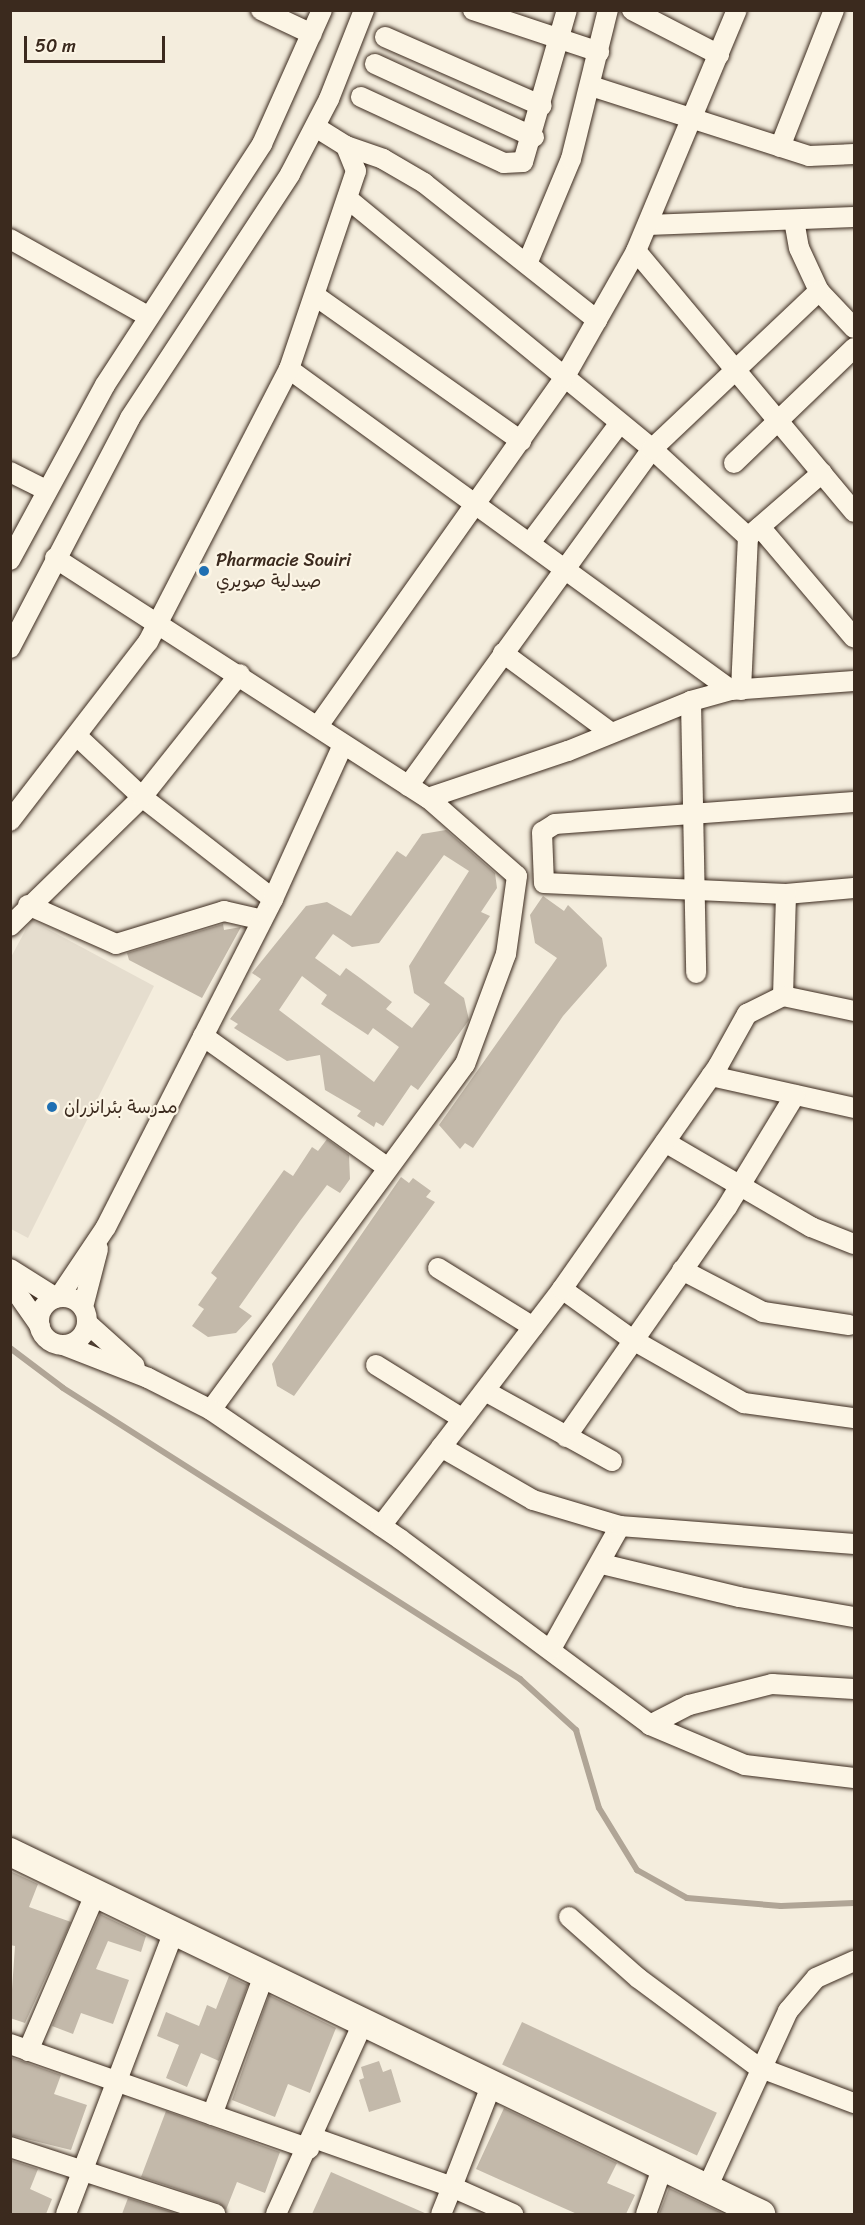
<!DOCTYPE html>
<meta charset="utf-8">
<style>
body{margin:0}
#map{position:relative;width:865px;height:2225px;overflow:hidden;background:#f4eddd;font-family:Sriracha,"Playpen Sans Arabic",sans-serif}
div>[style]{position:absolute}
[style*='--x']{left:calc(var(--x)*1px);top:calc(var(--y)*1px);width:calc(var(--w)*1px);rotate:calc(var(--a)*1deg)}
.built>*{inset:0;background:#e5ddce}
.stream>*{height:6px;margin:-3px;padding:0 3px;transform-origin:3px;border-radius:3px;background:#b0a596}
.building>*{inset:0;background:#c3b9aa;transform-origin:0 0}
.roads{filter:drop-shadow(0 0 2px #3b2a1e) drop-shadow(0 0 2px #3b2a1e)}
.street>*{height:20px;margin:-10px;padding:0 10px;transform-origin:10px;border-radius:10px;background:#fcf5e5}
.street>.ring{margin:-10px;padding:0;box-sizing:content-box;background:none;border:20px solid #fcf5e5;border-radius:50%}
.secondary>*{height:28px;margin:-14px;padding:0 14px;transform-origin:14px;border-radius:14px;background:#fcf5e5}
.dots>*{width:16px;height:16px;translate:-50% -50%;box-sizing:border-box;border:3px solid #fcf5e5;border-radius:50%}
span{translate:-50% -50%;white-space:nowrap;text-align:center;line-height:1.15;-webkit-text-stroke:4.5px #fcf5e5;paint-order:stroke}
.poi-label{font-size:18px;color:#3b2a1e}
.left{translate:0 -50%;text-align:left}
.frame{position:absolute;inset:0;border:12px solid #3b2a1e;pointer-events:none}
.scale{position:absolute;left:24px;top:36px;width:141px;height:27px;box-sizing:border-box;border:3px solid #3b2a1e;border-top:0;padding-left:8px;font-size:18px;line-height:21px;white-space:nowrap;color:#3b2a1e;-webkit-text-stroke:4px #fcf5e5;paint-order:stroke}
</style>
<div id="map">
<div class="built">
<div style="clip-path:polygon(31px 920px,154px 986px,28px 1238px,11px 1229px,10px 959px)"></div>
</div>
<div class="stream">
<div style="--x:10;--y:1348;--w:66;--a:37"></div>
<div style="--x:63;--y:1388;--w:542;--a:32.49"></div>
<div style="--x:520;--y:1679;--w:76;--a:42.3"></div>
<div style="--x:576;--y:1730;--w:81;--a:73.6"></div>
<div style="--x:599;--y:1808;--w:73;--a:58.5"></div>
<div style="--x:637;--y:1870;--w:57;--a:29.2"></div>
<div style="--x:687;--y:1898;--w:94;--a:4.9"></div>
<div style="--x:781;--y:1906;--w:73;--a:-2.4"></div>
</div>
<div class="building">
<div style="clip-path:polygon(evenodd,446px 830px,495px 873px,497px 888px,481px 912px,490px 916px,444px 983px,464px 998px,469px 1020px,418px 1090px,411px 1085px,383px 1126px,376px 1122px,374px 1127px,357px 1116px,361px 1111px,325px 1090px,320px 1055px,287px 1061px,234px 1028px,238px 1024px,230px 1019px,261px 979px,252px 973px,306px 906px,327px 902px,351px 916px,397px 851px,406px 857px,422px 834px,446px 830px,444px 855px,469px 871px,409px 966px,414px 993px,430px 1004px,412px 1028px,386px 1009px,392px 1002px,360px 978px,346px 968px,340px 976px,315px 958px,333px 934px,352px 947px,379px 943px,444px 855px,446px 830px,302px 976px,327px 995px,321px 1004px,368px 1035px,373px 1028px,399px 1047px,374px 1082px,279px 1010px,302px 976px)"></div>
<div style="clip-path:polygon(543px 896px,564px 911px,568px 905px,602px 938px,607px 966px,563px 1016px,473px 1148px,465px 1143px,460px 1149px,439px 1125px,557px 958px,535px 943px,530px 915px)"></div>
<div style="clip-path:polygon(223px 924px,224px 930px,241px 927px,202px 998px,129px 960px,127px 953px)"></div>
<div style="clip-path:polygon(327px 1139px,349px 1155px,350px 1179px,340px 1193px,327px 1185px,300px 1221px,239px 1307px,252px 1316px,236px 1333px,208px 1337px,192px 1326px,204px 1309px,198px 1305px,217px 1278px,211px 1273px,284px 1170px,293px 1176px,312px 1147px,318px 1151px)"></div>
<div style="clip-path:polygon(401px 1177px,409px 1183px,413px 1178px,431px 1191px,426px 1197px,435px 1202px,294px 1396px,277px 1386px,272px 1364px)"></div>
<div style="clip-path:polygon(10px 1871px,38px 1884px,29px 1907px,71px 1922px,25px 2023px,10px 2018px,15px 1946px,10px 1945px)"></div>
<div style="clip-path:polygon(100px 1914px,146px 1936px,141px 1952px,108px 1941px,96px 1969px,129px 1980px,113px 2024px,81px 2013px,73px 2034px,52px 2026px)"></div>
<div style="clip-path:polygon(229px 1976px,248px 1985px,219px 2061px,201px 2053px,187px 2087px,166px 2078px,179px 2045px,157px 2036px,166px 2012px,199px 2026px,207px 2005px,216px 2009px)"></div>
<div style="clip-path:polygon(269px 1995px,336px 2028px,310px 2093px,288px 2084px,275px 2117px,232px 2100px)"></div>
<div style="left:522px;top:2022px;width:215px;height:47px;rotate:25deg"></div>
<div style="clip-path:polygon(10px 2057px,61px 2075px,54px 2094px,87px 2105px,71px 2150px,10px 2135px)"></div>
<div style="clip-path:polygon(379px 2061px,383px 2072px,391px 2069px,401px 2102px,369px 2112px,359px 2080px,364px 2078px,361px 2067px)"></div>
<div style="clip-path:polygon(504px 2108px,617px 2163px,607px 2183px,635px 2195px,626px 2214px,577px 2214px,476px 2169px)"></div>
<div style="clip-path:polygon(166px 2111px,280px 2152px,265px 2193px,237px 2182px,226px 2210px,219px 2203px,141px 2177px)"></div>
<div style="clip-path:polygon(10px 2160px,38px 2169px,30px 2189px,52px 2199px,46px 2214px,10px 2214px)"></div>
<div style="clip-path:polygon(331px 2172px,427px 2214px,312px 2214px)"></div>
<div style="clip-path:polygon(669px 2188px,724px 2214px,659px 2214px)"></div>
<div style="clip-path:polygon(128px 2198px,178px 2214px,122px 2214px)"></div>
</div>
<div class="roads">
<div class="street">
<div style="--x:261;--y:10;--w:56;--a:25.2"></div>
<div style="--x:473;--y:10;--w:133;--a:18.4"></div>
<div style="--x:632;--y:10;--w:98;--a:27.3"></div>
<div style="--x:385;--y:37;--w:171;--a:23.7"></div>
<div style="--x:375;--y:64;--w:175;--a:24.7"></div>
<div style="--x:591;--y:86;--w:229;--a:17.8"></div>
<div style="--x:809;--y:156;--w:45;--a:-2.5"></div>
<div style="--x:361;--y:97;--w:157;--a:24.8"></div>
<div style="--x:504;--y:163;--w:19;--a:-3"></div>
<div style="--x:523;--y:162;--w:158;--a:-73.9"></div>
<div style="--x:346;--y:146;--w:39;--a:19"></div>
<div style="--x:383;--y:159;--w:48;--a:30.3"></div>
<div style="--x:424;--y:183;--w:221;--a:38.4"></div>
<div style="--x:780;--y:147;--w:147;--a:-68.5"></div>
<div style="--x:348;--y:199;--w:394;--a:39.4"></div>
<div style="--x:652;--y:449;--w:130;--a:42.5"></div>
<div style="--x:794;--y:220;--w:28;--a:80"></div>
<div style="--x:799;--y:248;--w:47;--a:65.1"></div>
<div style="--x:819;--y:291;--w:51;--a:46.6"></div>
<div style="--x:648;--y:225;--w:206;--a:-2.2"></div>
<div style="--x:10;--y:239;--w:158;--a:29.2"></div>
<div style="--x:636;--y:251;--w:340;--a:50.1"></div>
<div style="--x:527;--y:264;--w:114;--a:-67.3"></div>
<div style="--x:571;--y:159;--w:154;--a:-76.1"></div>
<div style="--x:317;--y:297;--w:250;--a:35.2"></div>
<div style="--x:289;--y:369;--w:546;--a:35.99"></div>
<div style="--x:734;--y:463;--w:166;--a:-43.8"></div>
<div style="--x:10;--y:472;--w:40;--a:26.6"></div>
<div style="--x:760;--y:527;--w:145;--a:49.7"></div>
<div style="--x:530;--y:543;--w:149;--a:-53.2"></div>
<div style="--x:55;--y:558;--w:444;--a:32.8"></div>
<div style="--x:428;--y:798;--w:118;--a:41.2"></div>
<div style="--x:517;--y:876;--w:79;--a:98"></div>
<div style="--x:506;--y:954;--w:117;--a:110.4"></div>
<div style="--x:465;--y:1064;--w:429;--a:126.3"></div>
<div style="--x:10;--y:560;--w:199;--a:-61.5"></div>
<div style="--x:105;--y:385;--w:288;--a:-56.9"></div>
<div style="--x:262;--y:144;--w:147;--a:-65.9"></div>
<div style="--x:10;--y:648;--w:259;--a:-62.4"></div>
<div style="--x:130;--y:418;--w:292;--a:-56.7"></div>
<div style="--x:290;--y:174;--w:85;--a:-62.5"></div>
<div style="--x:329;--y:99;--w:96;--a:-68.5"></div>
<div style="--x:503;--y:653;--w:133;--a:36.4"></div>
<div style="--x:741;--y:690;--w:153;--a:-87.4"></div>
<div style="--x:748;--y:537;--w:98;--a:-40.9"></div>
<div style="--x:691;--y:701;--w:272;--a:88.9"></div>
<div style="--x:318;--y:726;--w:426;--a:-54.7"></div>
<div style="--x:564;--y:378;--w:146;--a:-60.4"></div>
<div style="--x:636;--y:251;--w:261;--a:-67.3"></div>
<div style="--x:79;--y:738;--w:86;--a:43.1"></div>
<div style="--x:142;--y:797;--w:166;--a:37.9"></div>
<div style="--x:408;--y:786;--w:416;--a:-54.1"></div>
<div style="--x:652;--y:449;--w:230;--a:-43.4"></div>
<div style="--x:428;--y:798;--w:148;--a:-18.6"></div>
<div style="--x:568;--y:751;--w:133;--a:-22.1"></div>
<div style="--x:691;--y:701;--w:41;--a:-15.4"></div>
<div style="--x:731;--y:690;--w:123;--a:-4.2"></div>
<div style="--x:854;--y:802;--w:300;--a:175.8"></div>
<div style="--x:555;--y:824;--w:15;--a:148"></div>
<div style="--x:542;--y:832;--w:51;--a:87.8"></div>
<div style="--x:544;--y:883;--w:242;--a:2.6"></div>
<div style="--x:786;--y:894;--w:68;--a:-5"></div>
<div style="--x:10;--y:821;--w:226;--a:-52.4"></div>
<div style="--x:148;--y:642;--w:307;--a:-62.7"></div>
<div style="--x:289;--y:369;--w:209;--a:-71.3"></div>
<div style="--x:356;--y:171;--w:27;--a:-112"></div>
<div style="--x:346;--y:146;--w:36;--a:-148"></div>
<div style="--x:28;--y:905;--w:96;--a:23.9"></div>
<div style="--x:116;--y:944;--w:113;--a:-17"></div>
<div style="--x:224;--y:911;--w:39;--a:13"></div>
<div style="--x:10;--y:926;--w:185;--a:-44.3"></div>
<div style="--x:142;--y:797;--w:157;--a:-51.5"></div>
<div style="--x:783;--y:996;--w:102;--a:-88.3"></div>
<div style="--x:203;--y:1036;--w:227;--a:35.5"></div>
<div style="--x:711;--y:1076;--w:147;--a:12.6"></div>
<div style="--x:665;--y:1142;--w:169;--a:30.2"></div>
<div style="--x:811;--y:1227;--w:46;--a:21.6"></div>
<div style="--x:438;--y:1268;--w:112;--a:31.8"></div>
<div style="--x:10;--y:1269;--w:54;--a:32.2"></div>
<div style="--x:682;--y:1270;--w:91;--a:27.4"></div>
<div style="--x:763;--y:1312;--w:87;--a:8.6"></div>
<div style="--x:10;--y:1283;--w:52;--a:55.1"></div>
<div style="--x:562;--y:1289;--w:87;--a:35.7"></div>
<div style="--x:633;--y:1340;--w:128;--a:29.6"></div>
<div style="--x:744;--y:1403;--w:111;--a:7.8"></div>
<div style="--x:59;--y:1297;--w:84;--a:-56.1"></div>
<div style="--x:106;--y:1227;--w:368;--a:-63"></div>
<div style="--x:273;--y:899;--w:167;--a:-65.6"></div>
<div class="ring" style="left:39px;top:1297px;width:28px;height:28px"></div>
<div style="--x:83;--y:1307;--w:60;--a:-75.5"></div>
<div style="--x:87;--y:1323;--w:64;--a:41.9"></div>
<div style="--x:63;--y:1345;--w:91;--a:21.2"></div>
<div style="--x:148;--y:1378;--w:71;--a:26.9"></div>
<div style="--x:211;--y:1410;--w:229;--a:34.3"></div>
<div style="--x:400;--y:1539;--w:312;--a:36.6"></div>
<div style="--x:650;--y:1725;--w:103;--a:22.8"></div>
<div style="--x:745;--y:1765;--w:110;--a:6.8"></div>
<div style="--x:376;--y:1365;--w:102;--a:31.8"></div>
<div style="--x:485;--y:1391;--w:145;--a:28.9"></div>
<div style="--x:566;--y:1437;--w:281;--a:-55"></div>
<div style="--x:727;--y:1207;--w:131;--a:-58.7"></div>
<div style="--x:441;--y:1447;--w:106;--a:29.9"></div>
<div style="--x:533;--y:1500;--w:91;--a:16.6"></div>
<div style="--x:381;--y:1526;--w:298;--a:-52.6"></div>
<div style="--x:562;--y:1289;--w:272;--a:-55"></div>
<div style="--x:718;--y:1066;--w:60;--a:-60.9"></div>
<div style="--x:747;--y:1014;--w:40;--a:-26.6"></div>
<div style="--x:783;--y:996;--w:73;--a:11.9"></div>
<div style="--x:602;--y:1564;--w:141;--a:13.5"></div>
<div style="--x:739;--y:1597;--w:117;--a:9.9"></div>
<div style="--x:551;--y:1649;--w:141;--a:-60.7"></div>
<div style="--x:620;--y:1526;--w:235;--a:4.4"></div>
<div style="--x:650;--y:1725;--w:44;--a:-27.1"></div>
<div style="--x:689;--y:1705;--w:86;--a:-14.2"></div>
<div style="--x:772;--y:1684;--w:82;--a:3.5"></div>
<div style="--x:569;--y:1917;--w:92;--a:41.5"></div>
<div style="--x:638;--y:1978;--w:149;--a:36.6"></div>
<div style="--x:758;--y:2067;--w:103;--a:20.6"></div>
<div style="--x:10;--y:2044;--w:317;--a:19.3"></div>
<div style="--x:28;--y:2051;--w:170;--a:-66.8"></div>
<div style="--x:491;--y:2086;--w:108;--a:111.1"></div>
<div style="--x:452;--y:2187;--w:67;--a:23.9"></div>
<div style="--x:212;--y:2115;--w:146;--a:-69.6"></div>
<div style="--x:314;--y:2138;--w:146;--a:19.5"></div>
<div style="--x:452;--y:2187;--w:29;--a:112"></div>
<div style="--x:10;--y:2147;--w:216;--a:18.1"></div>
<div style="--x:707;--y:2188;--w:195;--a:-65.4"></div>
<div style="--x:788;--y:2011;--w:43;--a:-49.7"></div>
<div style="--x:816;--y:1978;--w:42;--a:-24.1"></div>
<div style="--x:66;--y:2214;--w:300;--a:-69.1"></div>
<div style="--x:276;--y:2214;--w:208;--a:-65.5"></div>
<div style="--x:646;--y:2214;--w:51;--a:-70.5"></div>
</div>
<div class="secondary">
<div style="--x:10;--y:1852;--w:834;--a:25.74"></div>
</div>
</div>
<div class="dots">
<div style="left:204px;top:571px;background:#1f6fb2"></div>
<div style="left:52px;top:1107px;background:#1f6fb2"></div>
</div>
<div class="poi-label">
<span class="left" style="left:216px;top:571px">Pharmacie Souiri<br>صيدلية صويري</span>
<span class="left" style="left:64px;top:1107px">مدرسة بئرانزران</span>
</div>
<div class="frame"></div>
<div class="scale">50 m</div>
</div>
